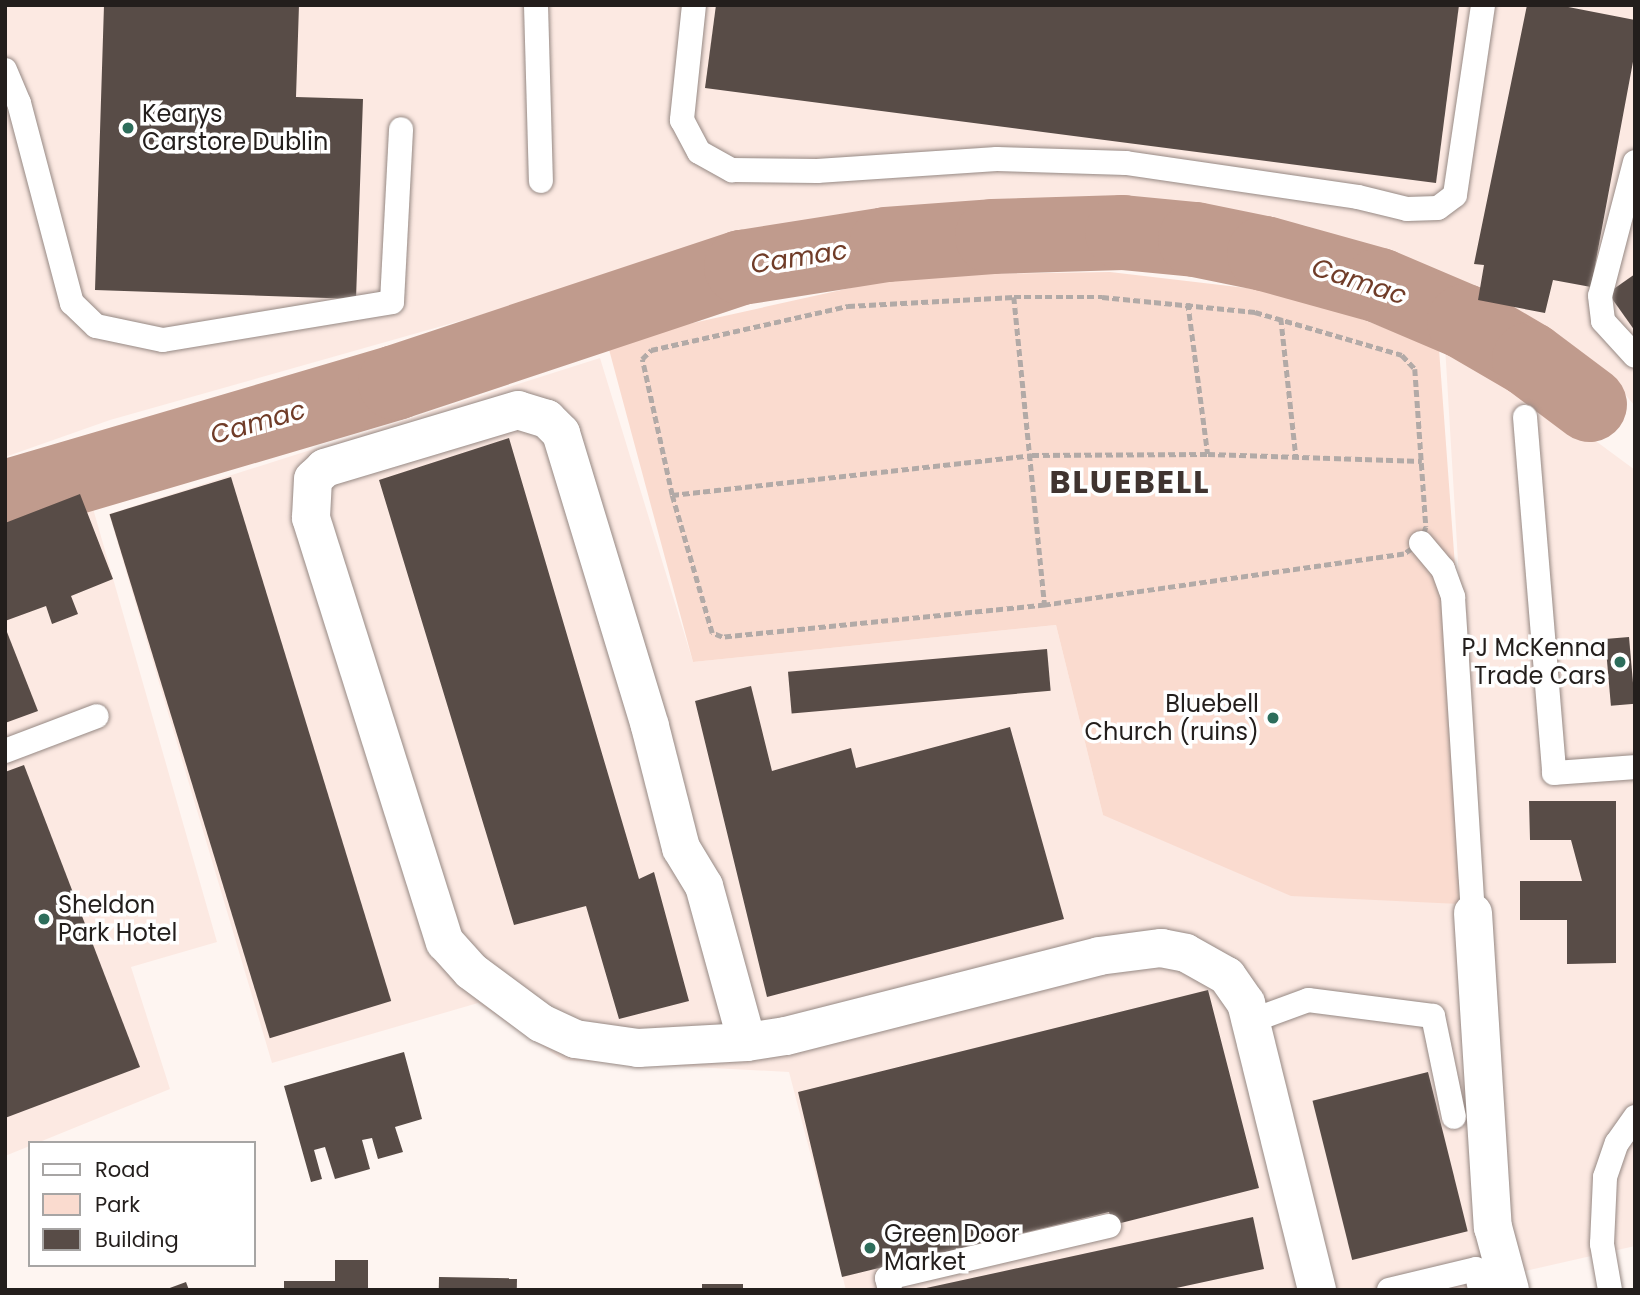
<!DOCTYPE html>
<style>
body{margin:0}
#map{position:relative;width:1640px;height:1295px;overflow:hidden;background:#fef5f1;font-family:Poppins,sans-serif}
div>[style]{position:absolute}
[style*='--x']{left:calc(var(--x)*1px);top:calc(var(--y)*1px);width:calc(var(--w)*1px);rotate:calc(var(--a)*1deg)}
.built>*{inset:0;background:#fce9e2}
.green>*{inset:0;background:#fadbcf}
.river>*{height:75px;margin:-37.5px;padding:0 37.5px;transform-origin:37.5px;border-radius:37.5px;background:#c09b8d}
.building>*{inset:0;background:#584c47;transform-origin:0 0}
.path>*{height:4.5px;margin-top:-2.25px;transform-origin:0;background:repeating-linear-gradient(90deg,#b2aaa7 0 7px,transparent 0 10.5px)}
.roads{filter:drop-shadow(0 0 2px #968984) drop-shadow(0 0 2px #968984)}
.lane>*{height:24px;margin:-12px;padding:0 12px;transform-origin:12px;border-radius:12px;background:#fff}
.street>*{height:38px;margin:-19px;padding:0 19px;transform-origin:19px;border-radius:19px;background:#fff}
.dots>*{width:19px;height:19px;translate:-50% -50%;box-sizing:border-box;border:4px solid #fff;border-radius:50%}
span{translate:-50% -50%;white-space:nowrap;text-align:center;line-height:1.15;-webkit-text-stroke:7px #fff;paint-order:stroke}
.poi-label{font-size:24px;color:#231e1c}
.left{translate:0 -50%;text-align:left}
.right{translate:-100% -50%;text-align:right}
.water-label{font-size:26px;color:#703c28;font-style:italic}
.district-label{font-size:32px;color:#403430;font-weight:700;letter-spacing:2px}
.frame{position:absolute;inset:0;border:7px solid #231e1c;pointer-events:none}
.legend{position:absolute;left:28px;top:1141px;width:228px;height:126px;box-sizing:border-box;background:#fff;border:2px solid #a7a5a4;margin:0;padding:9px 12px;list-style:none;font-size:21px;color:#231e1c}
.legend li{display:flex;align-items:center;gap:14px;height:35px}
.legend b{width:35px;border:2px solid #a7a5a4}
</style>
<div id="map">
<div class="built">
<div style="clip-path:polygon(5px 5px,1635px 5px,1635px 406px,1616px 384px,1488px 322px,1437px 271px,1304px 225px,1183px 209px,991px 205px,804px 230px,590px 284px,110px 420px,5px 457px)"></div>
<div style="clip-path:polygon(1445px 346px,1520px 385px,1635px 470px,1635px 1246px,1521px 1272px,1511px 1290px,846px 1290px,789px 1072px,563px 1060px,478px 1003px,272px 1063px,109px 514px,600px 358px,693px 662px,1056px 625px,1103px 815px,1473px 810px)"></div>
<div style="clip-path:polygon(86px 484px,217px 942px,131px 967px,170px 1089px,5px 1156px,5px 514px)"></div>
</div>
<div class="green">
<div style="clip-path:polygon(1110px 272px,1297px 294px,1439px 349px,1480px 905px,1291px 896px,1103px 815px,1056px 625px,693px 662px,607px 342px,909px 275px)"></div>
</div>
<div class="river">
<div style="--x:5;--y:497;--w:407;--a:-16.4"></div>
<div style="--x:395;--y:382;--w:365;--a:-18.4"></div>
<div style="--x:741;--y:267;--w:147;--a:-9"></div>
<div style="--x:886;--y:244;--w:106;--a:-4.3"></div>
<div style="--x:992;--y:236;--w:130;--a:-1.8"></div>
<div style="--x:1122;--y:232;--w:73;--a:5.5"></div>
<div style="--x:1195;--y:239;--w:70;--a:11.5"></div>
<div style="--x:1264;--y:253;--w:119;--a:15.5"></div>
<div style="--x:1379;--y:285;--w:92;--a:23"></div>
<div style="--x:1464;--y:321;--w:75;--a:30.3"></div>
<div style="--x:1529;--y:359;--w:75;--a:36.9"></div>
</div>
<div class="building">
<div style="clip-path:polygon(104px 5px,299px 5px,296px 97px,363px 99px,356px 299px,95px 290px)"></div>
<div style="clip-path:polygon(716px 5px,1459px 5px,1436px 183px,705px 88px)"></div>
<div style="clip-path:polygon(1527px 5px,1558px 5px,1635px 20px,1635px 51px,1591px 287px,1553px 280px,1545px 313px,1478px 300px,1484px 265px,1474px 264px)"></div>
<div style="clip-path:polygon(1635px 274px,1635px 331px,1608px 293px)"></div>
<div style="clip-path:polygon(509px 438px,639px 879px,654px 872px,689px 1001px,619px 1019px,586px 906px,514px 925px,379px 480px)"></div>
<div style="left:231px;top:477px;width:548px;height:127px;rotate:73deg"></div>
<div style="clip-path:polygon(80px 494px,113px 579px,71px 596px,78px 614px,52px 624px,46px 606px,5px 621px,5px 523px)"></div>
<div style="clip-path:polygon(5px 627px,38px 711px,5px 723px)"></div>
<div style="left:1629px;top:637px;width:67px;height:24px;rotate:85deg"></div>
<div style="left:1047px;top:649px;width:42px;height:260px;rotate:85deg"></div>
<div style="clip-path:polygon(751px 686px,772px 771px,851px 748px,856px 768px,1010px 727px,1064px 919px,767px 997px,695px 701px)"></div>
<div style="clip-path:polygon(24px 765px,140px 1067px,5px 1118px,5px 772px)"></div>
<div style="clip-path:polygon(1529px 801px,1616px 801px,1616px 963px,1567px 964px,1567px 920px,1520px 920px,1520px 881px,1582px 881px,1571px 840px,1530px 840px)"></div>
<div style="clip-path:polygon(1208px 990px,1259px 1188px,1113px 1225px,1109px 1212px,842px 1277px,798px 1092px)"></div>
<div style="clip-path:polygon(404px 1052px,422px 1119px,395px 1127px,403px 1152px,378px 1159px,372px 1138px,362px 1140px,370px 1169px,335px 1179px,325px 1147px,314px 1150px,322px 1179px,311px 1182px,284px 1086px)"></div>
<div style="left:1428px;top:1072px;width:164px;height:119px;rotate:76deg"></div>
<div style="clip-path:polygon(1253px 1217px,1264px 1269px,1167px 1290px,917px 1290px)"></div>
<div style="clip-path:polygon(335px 1260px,368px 1260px,368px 1290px,284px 1290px,284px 1281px,335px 1281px)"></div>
<div style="left:439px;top:1277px;width:78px;height:13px;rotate:1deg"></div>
<div style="clip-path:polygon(186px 1282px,189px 1290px,167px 1290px,167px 1289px)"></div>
<div style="left:702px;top:1284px;width:41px;height:6px"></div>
</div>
<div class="path">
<div style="--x:1014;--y:297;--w:88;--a:0"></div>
<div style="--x:1102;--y:297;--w:154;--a:5.6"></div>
<div style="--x:1255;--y:312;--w:153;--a:16.3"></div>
<div style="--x:1402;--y:355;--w:19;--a:47"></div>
<div style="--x:1415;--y:369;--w:158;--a:86"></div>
<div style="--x:1426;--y:527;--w:17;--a:107"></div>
<div style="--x:1421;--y:543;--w:20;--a:147"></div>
<div style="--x:1404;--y:554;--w:363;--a:171.9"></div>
<div style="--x:1045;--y:605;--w:325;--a:174.3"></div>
<div style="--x:722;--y:637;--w:11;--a:-158"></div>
<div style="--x:712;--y:633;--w:144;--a:-106.2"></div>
<div style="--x:672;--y:495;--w:139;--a:-102.4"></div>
<div style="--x:642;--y:359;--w:13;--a:-45"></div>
<div style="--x:651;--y:350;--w:202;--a:-12.6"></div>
<div style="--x:848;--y:306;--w:166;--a:-3.1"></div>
<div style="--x:1014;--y:297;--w:310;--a:84.3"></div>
<div style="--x:1188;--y:303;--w:152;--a:82.5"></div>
<div style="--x:1281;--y:318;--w:140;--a:83.8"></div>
<div style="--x:672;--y:495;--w:362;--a:-6.3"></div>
<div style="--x:1032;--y:455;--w:176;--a:-0.3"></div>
<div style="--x:1208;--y:454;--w:214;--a:1.9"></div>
</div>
<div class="roads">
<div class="lane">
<div style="--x:536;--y:5;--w:176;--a:88.4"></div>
<div style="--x:694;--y:5;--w:116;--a:96"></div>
<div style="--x:682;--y:120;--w:36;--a:62"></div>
<div style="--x:699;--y:152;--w:38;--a:29"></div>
<div style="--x:732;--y:170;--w:85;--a:0.7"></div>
<div style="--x:817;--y:171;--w:180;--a:-3.8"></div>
<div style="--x:997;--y:159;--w:129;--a:1.8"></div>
<div style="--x:1126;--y:163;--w:234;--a:8.3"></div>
<div style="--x:1358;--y:197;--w:50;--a:13.8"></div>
<div style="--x:1407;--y:209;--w:31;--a:-2"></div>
<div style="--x:1438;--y:208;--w:21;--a:-37"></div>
<div style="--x:1455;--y:195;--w:192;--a:-81.6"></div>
<div style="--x:5;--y:70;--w:36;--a:67"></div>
<div style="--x:19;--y:103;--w:207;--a:75.2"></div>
<div style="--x:72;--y:303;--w:33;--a:44"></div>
<div style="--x:96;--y:326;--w:68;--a:11.8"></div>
<div style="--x:163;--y:340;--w:232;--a:-9.4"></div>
<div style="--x:392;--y:302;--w:173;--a:-87"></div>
<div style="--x:1635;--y:162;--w:138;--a:104.6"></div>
<div style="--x:1600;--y:296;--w:25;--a:83"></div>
<div style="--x:1603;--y:321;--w:47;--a:47.6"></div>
<div style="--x:1525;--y:417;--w:357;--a:85.3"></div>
<div style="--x:1554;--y:773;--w:81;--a:-4.2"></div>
<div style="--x:1421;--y:543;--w:34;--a:50"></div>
<div style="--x:1443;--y:569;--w:30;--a:70"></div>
<div style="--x:1453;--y:597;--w:317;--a:86.4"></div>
<div style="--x:5;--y:751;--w:98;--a:-20.8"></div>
<div style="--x:1251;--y:1021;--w:61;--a:-20.2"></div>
<div style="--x:1308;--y:1000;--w:126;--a:7.3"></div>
<div style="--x:1433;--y:1016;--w:103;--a:78.3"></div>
<div style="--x:890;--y:1290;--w:12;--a:-104"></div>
<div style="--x:887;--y:1278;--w:228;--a:-13.2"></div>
<div style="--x:1389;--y:1290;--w:89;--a:-13.6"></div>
<div style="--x:1476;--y:1269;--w:21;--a:79"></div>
<div style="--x:1610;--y:1290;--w:47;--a:-99.9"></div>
<div style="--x:1602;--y:1244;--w:67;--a:-87.4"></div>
<div style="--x:1605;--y:1177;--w:36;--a:-71"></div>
<div style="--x:1617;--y:1143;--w:32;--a:-55"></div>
</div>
<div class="street">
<div style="--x:1473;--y:913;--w:315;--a:86.4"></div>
<div style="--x:1493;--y:1227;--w:65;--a:74.9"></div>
<div style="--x:747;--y:1042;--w:162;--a:-105.4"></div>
<div style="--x:704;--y:886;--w:44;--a:-121.2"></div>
<div style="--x:681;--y:848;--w:126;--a:-104.3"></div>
<div style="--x:650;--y:726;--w:306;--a:-106.9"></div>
<div style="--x:561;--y:433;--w:20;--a:-135"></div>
<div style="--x:547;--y:419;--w:30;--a:-163"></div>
<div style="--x:518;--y:410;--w:202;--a:163.3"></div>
<div style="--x:325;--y:468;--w:16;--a:137"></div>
<div style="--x:313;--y:479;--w:39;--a:93"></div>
<div style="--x:311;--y:518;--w:445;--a:72.5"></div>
<div style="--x:445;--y:942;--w:39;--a:48"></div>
<div style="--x:471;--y:971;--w:87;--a:36.6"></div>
<div style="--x:541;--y:1023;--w:38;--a:25"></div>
<div style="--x:575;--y:1039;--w:64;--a:8.1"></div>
<div style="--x:638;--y:1048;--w:109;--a:-3.2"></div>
<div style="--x:747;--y:1042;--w:39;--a:-9"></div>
<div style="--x:786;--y:1036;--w:323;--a:-14.3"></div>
<div style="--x:1099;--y:956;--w:63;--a:-7.4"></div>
<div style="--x:1161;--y:948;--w:25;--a:11"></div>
<div style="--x:1186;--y:953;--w:47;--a:29.3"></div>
<div style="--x:1227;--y:976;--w:33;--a:55"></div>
<div style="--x:1246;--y:1003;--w:296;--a:76.1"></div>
</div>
</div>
<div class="dots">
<div style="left:128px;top:128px;background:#2d6d5b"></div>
<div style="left:1620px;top:662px;background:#2d6d5b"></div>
<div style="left:1273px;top:718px;background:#2d6d5b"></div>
<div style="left:44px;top:919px;background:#2d6d5b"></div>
<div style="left:870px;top:1248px;background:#2d6d5b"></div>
</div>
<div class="poi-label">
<span class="left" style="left:142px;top:128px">Kearys<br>Carstore Dublin</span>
<span class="right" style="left:1606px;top:662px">PJ McKenna<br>Trade Cars</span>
<span class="right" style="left:1259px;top:718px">Bluebell<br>Church (ruins)</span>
<span class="left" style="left:58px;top:919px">Sheldon<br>Park Hotel</span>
<span class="left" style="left:884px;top:1248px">Green Door<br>Market</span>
</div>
<div class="water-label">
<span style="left:799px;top:258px;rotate:-9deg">Camac</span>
<span style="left:1359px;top:282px;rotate:18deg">Camac</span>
<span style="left:258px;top:423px;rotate:-16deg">Camac</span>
</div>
<div class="district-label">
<span style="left:1130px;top:482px">BLUEBELL</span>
</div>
<div class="frame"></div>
<ul class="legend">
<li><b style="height:9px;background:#fff"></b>Road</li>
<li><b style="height:19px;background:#fadbcf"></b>Park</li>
<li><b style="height:19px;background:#584c47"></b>Building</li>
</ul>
</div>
